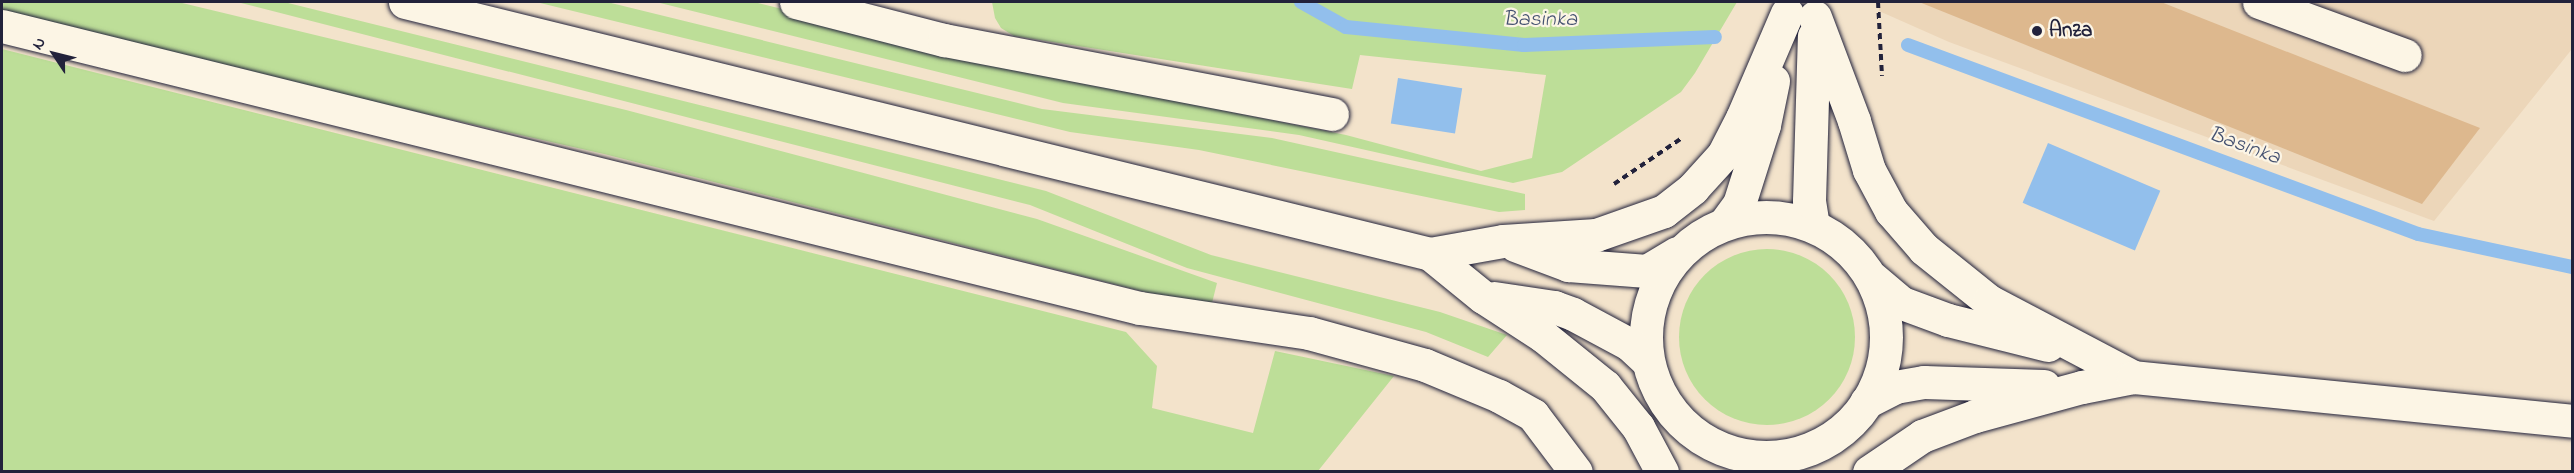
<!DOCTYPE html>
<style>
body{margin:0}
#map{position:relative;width:2574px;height:473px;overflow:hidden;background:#f3e3cb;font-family:"Indie Flower",sans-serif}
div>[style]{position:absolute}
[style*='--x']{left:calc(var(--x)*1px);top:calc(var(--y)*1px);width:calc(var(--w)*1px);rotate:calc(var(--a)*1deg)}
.built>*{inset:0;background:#ecd6b9}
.green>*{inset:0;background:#bdde98}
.round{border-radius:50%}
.water>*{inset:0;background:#92bfec;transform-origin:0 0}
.stream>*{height:14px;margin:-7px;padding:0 7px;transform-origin:7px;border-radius:7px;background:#92bfec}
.building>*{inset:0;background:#ddb88e}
.path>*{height:4px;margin-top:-2px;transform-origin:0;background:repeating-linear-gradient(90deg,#22223b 0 6px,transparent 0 10.5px)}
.roads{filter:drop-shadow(0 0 2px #22223b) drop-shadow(0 0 2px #22223b)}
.minor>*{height:33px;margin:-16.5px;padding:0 16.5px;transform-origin:16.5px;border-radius:16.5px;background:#fcf5e5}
.major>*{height:33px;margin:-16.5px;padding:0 16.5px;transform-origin:16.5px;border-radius:16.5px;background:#fcf5e5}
.major>.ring{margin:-16.5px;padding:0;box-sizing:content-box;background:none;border:33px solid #fcf5e5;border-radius:50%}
.dots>*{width:16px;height:16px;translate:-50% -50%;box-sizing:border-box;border:3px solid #fcf5e5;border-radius:50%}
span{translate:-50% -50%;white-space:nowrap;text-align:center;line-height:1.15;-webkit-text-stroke:4.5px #fcf5e5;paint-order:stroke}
.poi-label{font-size:21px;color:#22223b;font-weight:700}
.left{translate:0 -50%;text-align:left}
.water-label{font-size:22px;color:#445170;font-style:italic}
.frame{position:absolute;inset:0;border:3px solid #22223b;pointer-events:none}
.north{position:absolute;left:24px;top:24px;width:60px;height:60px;-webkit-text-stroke:4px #fcf5e5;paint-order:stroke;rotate:305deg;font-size:16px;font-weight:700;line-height:24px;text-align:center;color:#22223b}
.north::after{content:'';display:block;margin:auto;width:21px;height:27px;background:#22223b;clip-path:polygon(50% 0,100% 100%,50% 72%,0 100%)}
</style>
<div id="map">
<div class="built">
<div style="clip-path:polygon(1879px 2px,2572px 2px,2572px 49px,2434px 221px,1949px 42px,1879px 11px)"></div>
</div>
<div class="green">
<div style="clip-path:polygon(2px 2px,178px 2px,626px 110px,1037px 219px,1217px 283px,1212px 303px,1149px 293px,604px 154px,2px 18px)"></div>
<div style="clip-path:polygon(237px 2px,284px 2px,1046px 191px,1211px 255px,1440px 312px,1507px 335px,1488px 357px,1426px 332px,1187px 268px,1030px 205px)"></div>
<div style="clip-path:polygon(536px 2px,607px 2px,1042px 109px,1272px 138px,1525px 194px,1525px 210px,1499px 212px,1199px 150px,1070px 132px)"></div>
<div style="clip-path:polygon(656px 2px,754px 2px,1052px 76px,1346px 135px,1481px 171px,1532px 158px,1546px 75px,1360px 55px,1352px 89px,1014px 36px,1001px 28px,995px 18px,992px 2px,1737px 2px,1695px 73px,1681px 92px,1562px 172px,1513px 183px,1299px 135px,1063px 103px)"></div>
<div style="clip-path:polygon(2px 49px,1126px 332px,1157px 366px,1152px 408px,1253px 433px,1275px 351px,1394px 376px,1318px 471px,2px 471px)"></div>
<div class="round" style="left:1679px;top:249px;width:176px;height:176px"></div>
</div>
<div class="water">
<div style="left:1398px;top:78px;width:65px;height:46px;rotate:9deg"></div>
<div style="left:2048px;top:143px;width:122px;height:65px;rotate:23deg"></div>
</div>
<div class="stream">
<div style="--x:1301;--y:2;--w:51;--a:29.1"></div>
<div style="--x:1346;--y:27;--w:179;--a:5.8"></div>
<div style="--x:1524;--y:45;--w:191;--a:-2.4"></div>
<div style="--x:1908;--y:45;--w:544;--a:20.33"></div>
<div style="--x:2418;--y:234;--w:157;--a:12.1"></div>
</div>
<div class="building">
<div style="clip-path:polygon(1919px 2px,2161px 2px,2480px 128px,2422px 204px)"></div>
</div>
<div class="path">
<div style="--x:1878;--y:2;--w:74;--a:86.9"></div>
<div style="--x:1614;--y:184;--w:82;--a:-34.1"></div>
</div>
<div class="roads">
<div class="minor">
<div style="--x:796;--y:2;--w:153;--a:14.4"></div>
<div style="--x:944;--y:40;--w:395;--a:10.8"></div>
<div style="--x:2259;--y:2;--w:155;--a:20"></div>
<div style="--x:2;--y:26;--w:1172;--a:13.92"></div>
<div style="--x:1140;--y:308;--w:171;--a:8.4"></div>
<div style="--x:1309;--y:333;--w:120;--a:15.4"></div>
<div style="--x:1425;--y:365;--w:80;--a:22.7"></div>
<div style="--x:1499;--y:396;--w:39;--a:29"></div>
<div style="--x:1533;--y:415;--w:71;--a:53"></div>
</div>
<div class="major">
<div style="--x:405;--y:2;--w:1056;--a:13.81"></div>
<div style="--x:1430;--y:254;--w:74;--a:-10.1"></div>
<div style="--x:1503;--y:241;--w:93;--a:-3.7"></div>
<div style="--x:1596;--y:235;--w:72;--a:-19.4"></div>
<div style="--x:1664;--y:211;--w:37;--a:-38"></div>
<div style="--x:1693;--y:188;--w:45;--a:-47.7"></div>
<div style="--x:1723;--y:155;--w:42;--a:-62.8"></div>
<div style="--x:1742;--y:118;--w:114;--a:-66.8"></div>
<div style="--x:1815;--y:17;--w:111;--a:69.4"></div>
<div style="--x:1854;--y:121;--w:51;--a:73"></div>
<div style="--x:1869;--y:170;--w:47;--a:61.8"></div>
<div style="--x:1891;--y:211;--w:50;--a:49"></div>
<div style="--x:1924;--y:249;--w:83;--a:38.7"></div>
<div style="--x:1989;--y:301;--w:163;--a:27.8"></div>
<div class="ring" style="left:1646px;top:217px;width:207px;height:207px"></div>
<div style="--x:1725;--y:223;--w:24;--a:-54"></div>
<div style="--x:1739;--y:204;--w:83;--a:-72.4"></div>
<div style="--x:1764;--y:125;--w:45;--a:-78.4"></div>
<div style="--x:1813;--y:226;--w:25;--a:-99"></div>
<div style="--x:1809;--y:201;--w:165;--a:-88.3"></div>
<div style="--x:1515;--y:245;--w:57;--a:20.7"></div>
<div style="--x:1568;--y:265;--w:79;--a:4.3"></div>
<div style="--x:1647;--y:271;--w:35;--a:-31"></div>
<div style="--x:1430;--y:254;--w:68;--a:39.1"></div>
<div style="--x:1483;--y:297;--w:72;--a:33"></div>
<div style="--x:1543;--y:336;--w:80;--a:38.9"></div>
<div style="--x:1605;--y:386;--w:53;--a:51.2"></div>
<div style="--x:1638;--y:427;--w:51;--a:61.9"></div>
<div style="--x:1872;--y:278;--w:39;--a:40"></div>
<div style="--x:1902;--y:303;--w:49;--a:20.3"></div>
<div style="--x:1948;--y:320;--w:103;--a:14"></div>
<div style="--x:1494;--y:298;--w:61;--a:8.5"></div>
<div style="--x:1554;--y:307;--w:20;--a:20"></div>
<div style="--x:1573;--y:314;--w:64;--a:28.2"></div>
<div style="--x:1629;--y:344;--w:25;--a:43"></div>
<div style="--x:1866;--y:402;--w:33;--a:-27"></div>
<div style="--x:1895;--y:387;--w:29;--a:-10"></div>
<div style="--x:1924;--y:382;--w:120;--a:1.9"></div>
<div style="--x:1869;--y:472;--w:64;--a:-34.2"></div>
<div style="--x:1922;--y:436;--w:57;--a:-20.7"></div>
<div style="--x:1975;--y:416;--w:111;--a:-15.2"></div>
<div style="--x:2082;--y:387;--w:52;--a:-11.1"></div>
<div style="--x:2133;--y:377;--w:441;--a:5.7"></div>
</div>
</div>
<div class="dots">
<div style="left:2037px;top:31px;background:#22223b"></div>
</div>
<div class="poi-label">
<span class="left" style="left:2049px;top:31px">Anza</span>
</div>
<div class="water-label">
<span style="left:1540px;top:21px">Basinka</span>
<span style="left:2244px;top:147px;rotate:20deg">Basinka</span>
</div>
<div class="frame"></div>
<div class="north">N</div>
</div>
